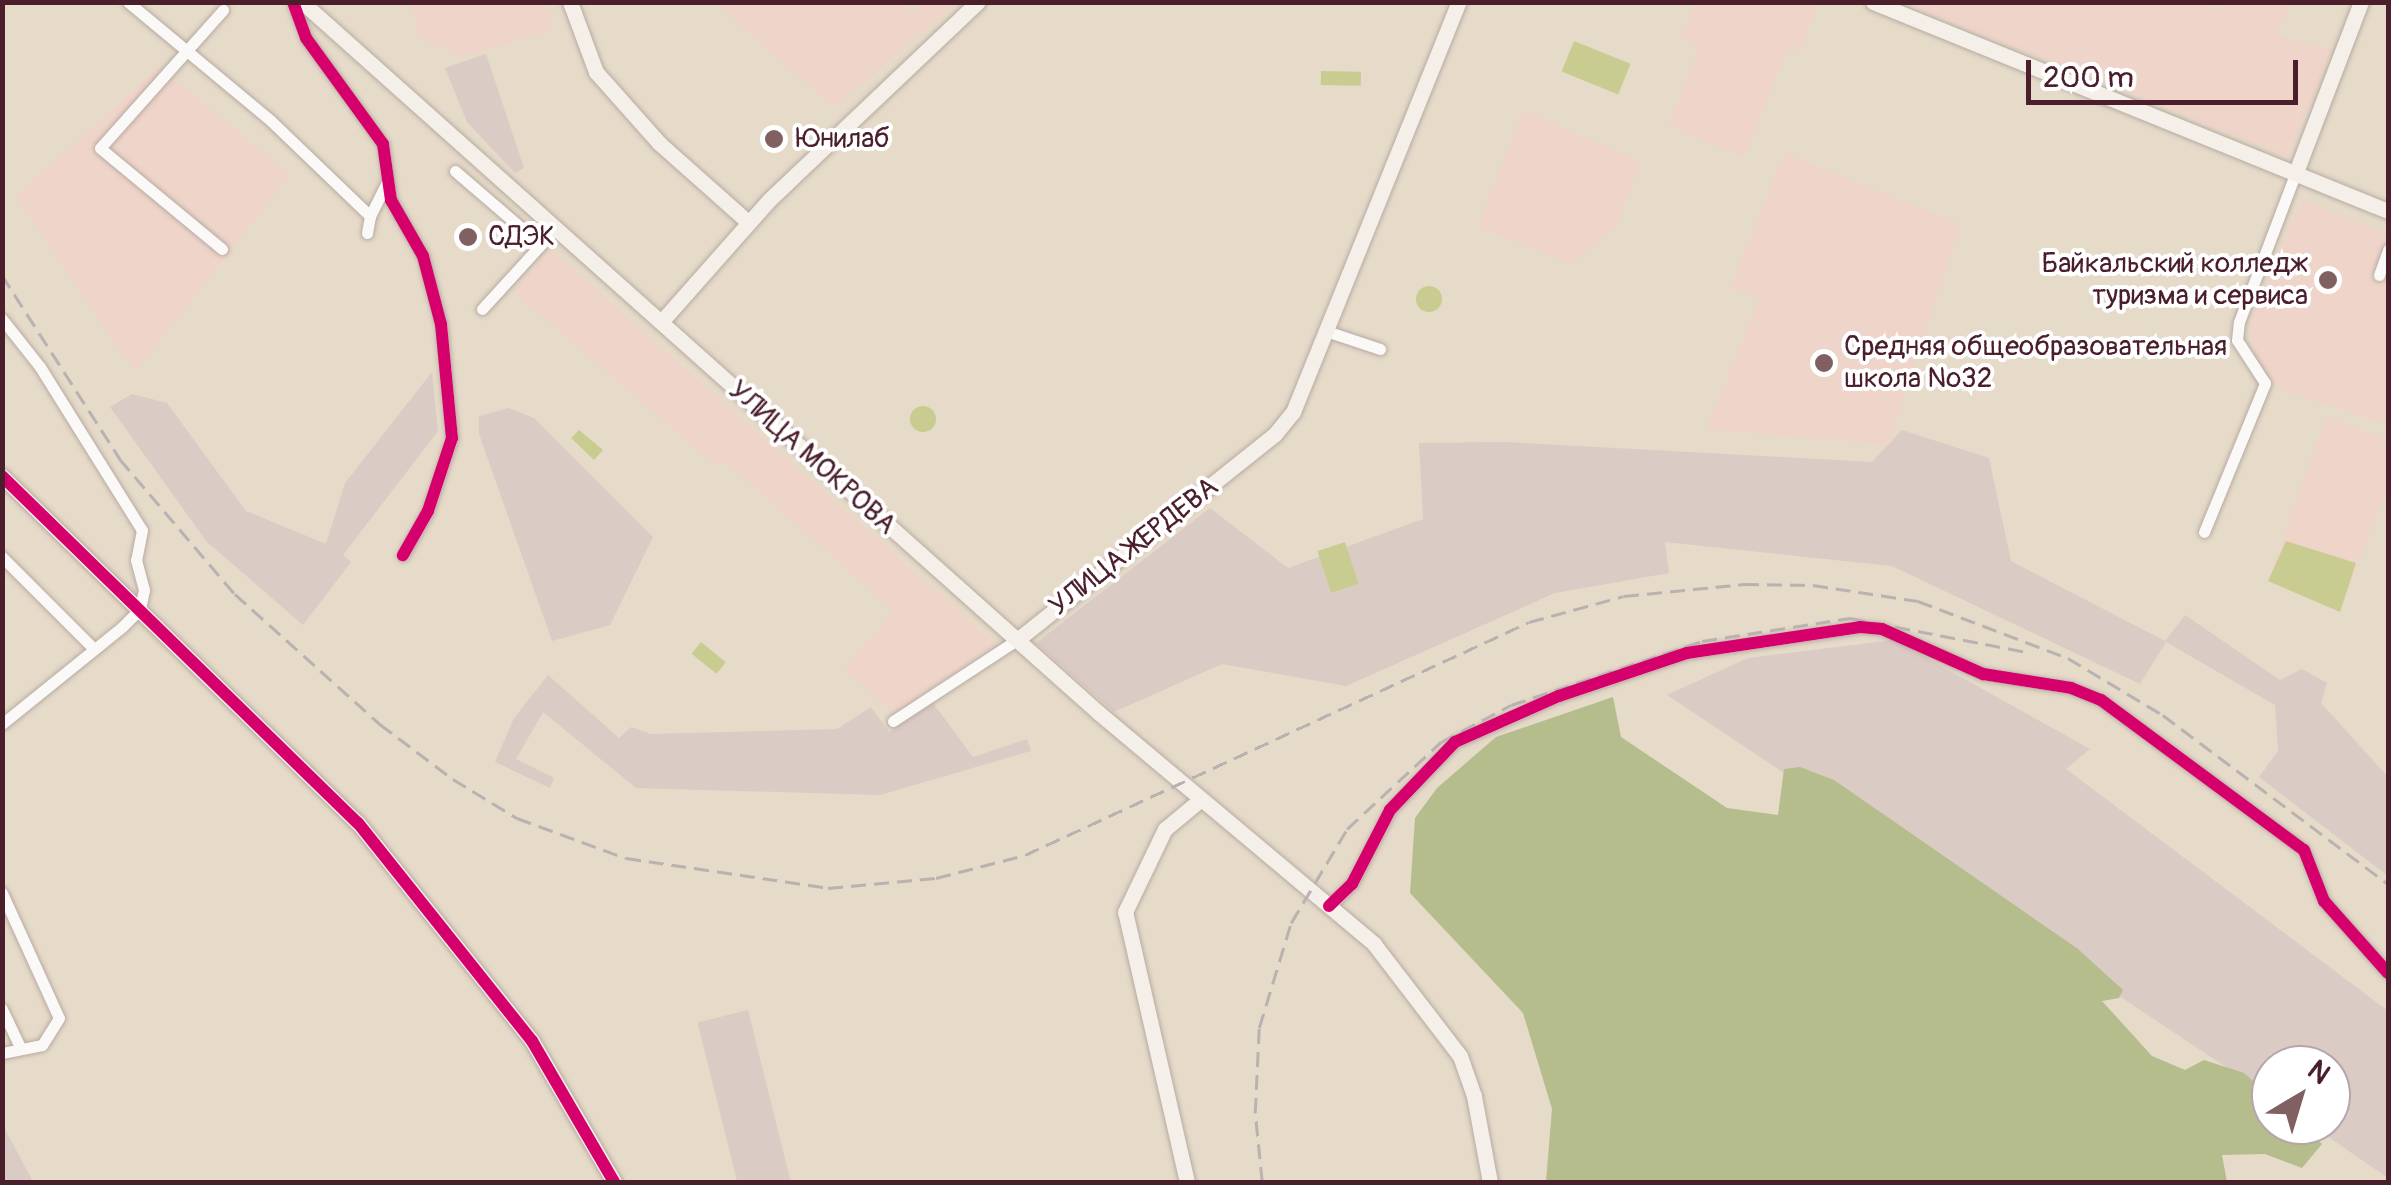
<!DOCTYPE html>
<meta charset="utf-8">
<style>
body{margin:0}
#map{position:relative;width:2391px;height:1185px;overflow:hidden;background:#e6dac9;font-family:Pangolin,sans-serif}
div>[style]{position:absolute}
[style*='--x']{left:calc(var(--x)*1px);top:calc(var(--y)*1px);width:calc(var(--w)*1px);rotate:calc(var(--a)*1deg)}
.built>*{inset:0;background:#efd4c9}
.industrial>*{inset:0;background:#dbcbc5;transform-origin:0 0}
.green>*{inset:0;background:#c9cc91;transform-origin:0 0}
.round{border-radius:50%}
.forest>*{inset:0;background:#b4bd8b}
.roads{filter:drop-shadow(0 0 2px #b7aba2) drop-shadow(0 0 2px #b7aba2)}
.street>*{height:11px;margin:-5.5px;padding:0 5.5px;transform-origin:5.5px;border-radius:5.5px;background:#fbf9f7}
.secondary>*{height:15px;margin:-7.5px;padding:0 7.5px;transform-origin:7.5px;border-radius:7.5px;background:#f4efe8}
.rail>*{height:2.5px;margin-top:-1.25px;transform-origin:0;background:repeating-linear-gradient(90deg,#b9b2b1 0 15px,transparent 0 23px)}
.cycleway>*{height:12px;margin:-6px;padding:0 6px;transform-origin:6px;border-radius:6px;background:#d6006c}
.dots>*{width:28px;height:28px;translate:-50% -50%;box-sizing:border-box;border:5px solid #fff;border-radius:50%}
span{translate:-50% -50%;white-space:nowrap;text-align:center;line-height:1.15;-webkit-text-stroke:8px #fff;paint-order:stroke}
.poi-label{font-size:28px;color:#4a1f2b}
.left{translate:0 -50%;text-align:left}
.right{translate:-100% -50%;text-align:right}
.street-label{font-size:28px;color:#4a1f2b}
.frame{position:absolute;inset:0;border:5px solid #4a1f2b;pointer-events:none}
.north{position:absolute;left:2251px;top:1045px;width:100px;height:100px;box-sizing:border-box;background:#fff;border:2px solid #b7a5aa;border-radius:50%;rotate:38deg;font-size:28px;font-weight:700;line-height:40px;text-align:center;color:#4a1f2b}
.north::after{content:'';display:block;margin:auto;width:35px;height:45px;background:#816062;clip-path:polygon(50% 0,100% 100%,50% 72%,0 100%)}
.scale{position:absolute;left:2026px;top:60px;width:272px;height:45px;box-sizing:border-box;border:5px solid #4a1f2b;border-top:0;padding-left:12px;font-size:30px;line-height:35px;white-space:nowrap;color:#4a1f2b;-webkit-text-stroke:8px #fff;paint-order:stroke}
</style>
<div id="map">
<div class="built">
<div style="clip-path:polygon(2198px 2px,2220px 12px,2225px 3px,2291px 3px,2277px 35px,2333px 50px,2287px 156px,1905px 3px)"></div>
<div style="clip-path:polygon(410px 3px,544px 3px,553px 30px,463px 57px,421px 39px)"></div>
<div style="clip-path:polygon(715px 3px,901px 3px,913px 13px,922px 3px,955px 3px,834px 107px)"></div>
<div style="clip-path:polygon(1695px 3px,1818px 3px,1800px 52px,1788px 48px,1744px 157px,1669px 126px,1699px 47px,1680px 38px)"></div>
<div style="clip-path:polygon(159px 67px,290px 175px,135px 372px,16px 196px)"></div>
<div style="clip-path:polygon(1523px 110px,1641px 162px,1616px 226px,1572px 264px,1478px 227px)"></div>
<div style="clip-path:polygon(1784px 153px,1961px 224px,1888px 445px,1707px 429px,1760px 298px,1730px 288px)"></div>
<div style="clip-path:polygon(2302px 200px,2388px 234px,2388px 424px,2284px 391px,2255px 363px,2249px 326px)"></div>
<div style="clip-path:polygon(550px 249px,995px 643px,895px 714px,844px 669px,894px 611px,724px 460px,717px 467px,514px 292px)"></div>
<div style="clip-path:polygon(2326px 417px,2388px 440px,2388px 485px,2340px 612px,2268px 581px)"></div>
</div>
<div class="industrial">
<div style="clip-path:polygon(486px 54px,524px 168px,515px 173px,467px 122px,445px 68px)"></div>
<div style="clip-path:polygon(432px 372px,438px 431px,343px 555px,351px 562px,303px 625px,207px 542px,110px 407px,132px 394px,167px 403px,246px 511px,326px 544px,345px 483px)"></div>
<div style="clip-path:polygon(509px 408px,534px 418px,653px 537px,610px 625px,552px 641px,479px 434px,479px 416px)"></div>
<div style="clip-path:polygon(1902px 430px,1989px 458px,2011px 561px,2165px 641px,2185px 615px,2280px 680px,2302px 669px,2327px 683px,2321px 703px,2388px 777px,2388px 876px,2259px 777px,2278px 751px,2275px 705px,2166px 642px,2140px 684px,1892px 566px,1665px 542px,1669px 573px,1555px 593px,1346px 686px,1222px 664px,1114px 712px,1036px 643px,1210px 508px,1288px 568px,1423px 519px,1419px 443px,1506px 442px,1872px 462px)"></div>
<div style="clip-path:polygon(1894px 640px,2090px 749px,2066px 769px,2388px 1011px,2388px 1178px,2311px 1125px,2331px 1125px,2331px 1065px,2271px 1065px,2271px 1097px,1667px 695px,1748px 658px)"></div>
<div style="clip-path:polygon(548px 675px,619px 738px,631px 727px,651px 734px,837px 729px,871px 707px,889px 732px,933px 703px,973px 757px,1027px 739px,1031px 751px,880px 795px,636px 788px,543px 712px,516px 759px,554px 778px,550px 788px,495px 762px,514px 718px)"></div>
<div style="left:748px;top:1010px;width:177px;height:52px;rotate:76deg"></div>
<div style="clip-path:polygon(2px 1125px,3px 1125px,33px 1182px,3px 1182px)"></div>
</div>
<div class="green">
<div style="left:1574px;top:41px;width:61px;height:33px;rotate:22deg"></div>
<div style="left:1321px;top:71px;width:40px;height:14px;rotate:1deg"></div>
<div class="round" style="left:1416px;top:286px;width:26px;height:26px"></div>
<div class="round" style="left:910px;top:406px;width:26px;height:26px"></div>
<div style="clip-path:polygon(579px 430px,603px 450px,594px 460px,571px 438px)"></div>
<div style="clip-path:polygon(2286px 541px,2356px 563px,2340px 612px,2268px 581px)"></div>
<div style="left:1345px;top:542px;width:44px;height:29px;rotate:72deg"></div>
<div style="left:701px;top:642px;width:32px;height:15px;rotate:39deg"></div>
</div>
<div class="forest">
<div style="clip-path:polygon(1613px 697px,1621px 737px,1727px 808px,1778px 815px,1784px 769px,1800px 767px,1834px 780px,2078px 949px,2123px 990px,2119px 998px,2102px 1001px,2152px 1056px,2185px 1070px,2204px 1060px,2244px 1073px,2271px 1097px,2271px 1125px,2302px 1125px,2322px 1144px,2302px 1168px,2265px 1154px,2222px 1155px,2227px 1182px,1546px 1182px,1552px 1109px,1523px 1013px,1410px 893px,1415px 818px,1437px 788px,1496px 737px)"></div>
</div>
<div class="roads">
<div class="street">
<div style="--x:128;--y:2;--w:185;--a:39.7"></div>
<div style="--x:270;--y:120;--w:139;--a:43.8"></div>
<div style="--x:370;--y:216;--w:40;--a:-63.4"></div>
<div style="--x:293;--y:2;--w:38;--a:70"></div>
<div style="--x:306;--y:38;--w:131;--a:54"></div>
<div style="--x:383;--y:144;--w:57;--a:81.9"></div>
<div style="--x:391;--y:200;--w:64;--a:60.3"></div>
<div style="--x:423;--y:256;--w:70;--a:75.2"></div>
<div style="--x:441;--y:324;--w:115;--a:84.5"></div>
<div style="--x:452;--y:438;--w:77;--a:108.2"></div>
<div style="--x:428;--y:511;--w:51;--a:119.6"></div>
<div style="--x:455;--y:171;--w:113;--a:40.7"></div>
<div style="--x:367;--y:233;--w:17;--a:-80"></div>
<div style="--x:222;--y:249;--w:158;--a:-140.4"></div>
<div style="--x:100;--y:148;--w:185;--a:-48.3"></div>
<div style="--x:2379;--y:275;--w:27;--a:-70"></div>
<div style="--x:482;--y:309;--w:110;--a:-47.6"></div>
<div style="--x:2;--y:319;--w:61;--a:51.6"></div>
<div style="--x:40;--y:367;--w:192;--a:58"></div>
<div style="--x:142;--y:530;--w:31;--a:101"></div>
<div style="--x:136;--y:560;--w:31;--a:75"></div>
<div style="--x:144;--y:590;--w:19;--a:102"></div>
<div style="--x:140;--y:609;--w:25;--a:135"></div>
<div style="--x:122;--y:627;--w:154;--a:141.1"></div>
<div style="--x:1326;--y:331;--w:57;--a:18.4"></div>
<div style="--x:2204;--y:532;--w:161;--a:-67.7"></div>
<div style="--x:2265;--y:383;--w:51;--a:-123.1"></div>
<div style="--x:2237;--y:340;--w:18;--a:-84"></div>
<div style="--x:2239;--y:322;--w:160;--a:-69.2"></div>
<div style="--x:2;--y:557;--w:129;--a:45"></div>
<div style="--x:893;--y:721;--w:148;--a:-33.2"></div>
<div style="--x:2;--y:893;--w:137;--a:65.5"></div>
<div style="--x:59;--y:1018;--w:32;--a:122"></div>
<div style="--x:42;--y:1045;--w:41;--a:168.7"></div>
<div style="--x:1329;--y:906;--w:32;--a:-44"></div>
<div style="--x:1352;--y:884;--w:83;--a:-62.8"></div>
<div style="--x:1390;--y:810;--w:94;--a:-46.3"></div>
<div style="--x:1455;--y:742;--w:114;--a:-23.9"></div>
<div style="--x:1559;--y:696;--w:135;--a:-18.6"></div>
<div style="--x:1687;--y:653;--w:175;--a:-8.5"></div>
<div style="--x:1860;--y:627;--w:22;--a:5"></div>
<div style="--x:1882;--y:629;--w:111;--a:24"></div>
<div style="--x:1983;--y:674;--w:89;--a:9"></div>
<div style="--x:2071;--y:688;--w:32;--a:22"></div>
<div style="--x:2101;--y:700;--w:252;--a:36.5"></div>
<div style="--x:2304;--y:850;--w:55;--a:68.6"></div>
<div style="--x:2324;--y:901;--w:96;--a:48.4"></div>
<div style="--x:2;--y:1009;--w:42;--a:64.7"></div>
</div>
<div class="secondary">
<div style="--x:302;--y:2;--w:1068;--a:41.74"></div>
<div style="--x:1099;--y:713;--w:359;--a:40"></div>
<div style="--x:1374;--y:944;--w:141;--a:52.5"></div>
<div style="--x:1460;--y:1056;--w:42;--a:70.7"></div>
<div style="--x:1474;--y:1096;--w:87;--a:79.5"></div>
<div style="--x:570;--y:2;--w:75;--a:69.6"></div>
<div style="--x:596;--y:72;--w:95;--a:48.4"></div>
<div style="--x:659;--y:143;--w:119;--a:41.6"></div>
<div style="--x:1873;--y:2;--w:556;--a:22.09"></div>
<div style="--x:2296;--y:172;--w:182;--a:-69.1"></div>
<div style="--x:661;--y:322;--w:163;--a:-48.5"></div>
<div style="--x:769;--y:200;--w:288;--a:-43.5"></div>
<div style="--x:2;--y:476;--w:497;--a:44.3"></div>
<div style="--x:358;--y:823;--w:279;--a:51.4"></div>
<div style="--x:532;--y:1041;--w:163;--a:59.8"></div>
<div style="--x:1017;--y:640;--w:330;--a:-38.6"></div>
<div style="--x:1275;--y:434;--w:28;--a:-51"></div>
<div style="--x:1293;--y:412;--w:442;--a:-68"></div>
<div style="--x:1187;--y:1182;--w:277;--a:-102.9"></div>
<div style="--x:1125;--y:912;--w:92;--a:-64.3"></div>
<div style="--x:1165;--y:829;--w:45;--a:-39.6"></div>
</div>
</div>
<div class="rail">
<div style="--x:2;--y:275;--w:219;--a:57.3"></div>
<div style="--x:120;--y:459;--w:177;--a:49.6"></div>
<div style="--x:235;--y:594;--w:195;--a:41.9"></div>
<div style="--x:380;--y:724;--w:91;--a:37"></div>
<div style="--x:453;--y:779;--w:75;--a:31.4"></div>
<div style="--x:517;--y:818;--w:116;--a:20.2"></div>
<div style="--x:626;--y:858;--w:204;--a:8.4"></div>
<div style="--x:828;--y:888;--w:108;--a:-5.3"></div>
<div style="--x:936;--y:878;--w:92;--a:-14.5"></div>
<div style="--x:1025;--y:855;--w:555;--a:-24.81"></div>
<div style="--x:1529;--y:622;--w:98;--a:-15.3"></div>
<div style="--x:1624;--y:596;--w:121;--a:-5.7"></div>
<div style="--x:1744;--y:584;--w:69;--a:0.8"></div>
<div style="--x:1813;--y:585;--w:106;--a:8.7"></div>
<div style="--x:1918;--y:601;--w:160;--a:20.8"></div>
<div style="--x:2068;--y:658;--w:111;--a:31"></div>
<div style="--x:2163;--y:715;--w:281;--a:36.9"></div>
<div style="--x:1262;--y:1182;--w:69;--a:-95.8"></div>
<div style="--x:1255;--y:1113;--w:85;--a:-87.3"></div>
<div style="--x:1259;--y:1028;--w:110;--a:-73.1"></div>
<div style="--x:1291;--y:923;--w:109;--a:-59.2"></div>
<div style="--x:1347;--y:829;--w:128;--a:-42.8"></div>
<div style="--x:1441;--y:742;--w:79;--a:-27.9"></div>
<div style="--x:1511;--y:705;--w:201;--a:-18.5"></div>
<div style="--x:1702;--y:641;--w:150;--a:-8.8"></div>
<div style="--x:1850;--y:618;--w:180;--a:10.9"></div>
</div>
<div class="cycleway">
<div style="--x:293;--y:2;--w:38;--a:70"></div>
<div style="--x:306;--y:38;--w:131;--a:54"></div>
<div style="--x:383;--y:144;--w:57;--a:81.9"></div>
<div style="--x:391;--y:200;--w:64;--a:60.3"></div>
<div style="--x:423;--y:256;--w:70;--a:75.2"></div>
<div style="--x:441;--y:324;--w:115;--a:84.5"></div>
<div style="--x:452;--y:438;--w:77;--a:108.2"></div>
<div style="--x:428;--y:511;--w:51;--a:119.6"></div>
<div style="--x:2;--y:476;--w:497;--a:44.3"></div>
<div style="--x:358;--y:823;--w:279;--a:51.4"></div>
<div style="--x:532;--y:1041;--w:163;--a:59.8"></div>
<div style="--x:1329;--y:906;--w:32;--a:-44"></div>
<div style="--x:1352;--y:884;--w:83;--a:-62.8"></div>
<div style="--x:1390;--y:810;--w:94;--a:-46.3"></div>
<div style="--x:1455;--y:742;--w:114;--a:-23.9"></div>
<div style="--x:1559;--y:696;--w:135;--a:-18.6"></div>
<div style="--x:1687;--y:653;--w:175;--a:-8.5"></div>
<div style="--x:1860;--y:627;--w:22;--a:5"></div>
<div style="--x:1882;--y:629;--w:111;--a:24"></div>
<div style="--x:1983;--y:674;--w:89;--a:9"></div>
<div style="--x:2071;--y:688;--w:32;--a:22"></div>
<div style="--x:2101;--y:700;--w:252;--a:36.5"></div>
<div style="--x:2304;--y:850;--w:55;--a:68.6"></div>
<div style="--x:2324;--y:901;--w:96;--a:48.4"></div>
</div>
<div class="dots">
<div style="left:774px;top:139px;background:#816062"></div>
<div style="left:468px;top:237px;background:#816062"></div>
<div style="left:2328px;top:280px;background:#816062"></div>
<div style="left:1824px;top:363px;background:#816062"></div>
</div>
<div class="poi-label">
<span class="left" style="left:796px;top:139px">Юнилаб</span>
<span class="left" style="left:488px;top:237px">СДЭК</span>
<span class="right" style="left:2308px;top:280px">Байкальский колледж<br>туризма и сервиса</span>
<span class="left" style="left:1844px;top:363px">Средняя общеобразовательная<br>школа №32</span>
</div>
<div class="street-label">
<span style="left:812px;top:458px;rotate:42deg">УЛИЦА МОКРОВА</span>
<span style="left:1134px;top:547px;rotate:-38deg">УЛИЦА ЖЕРДЕВА</span>
</div>
<div class="frame"></div>
<div class="north">N</div>
<div class="scale">200 m</div>
</div>
